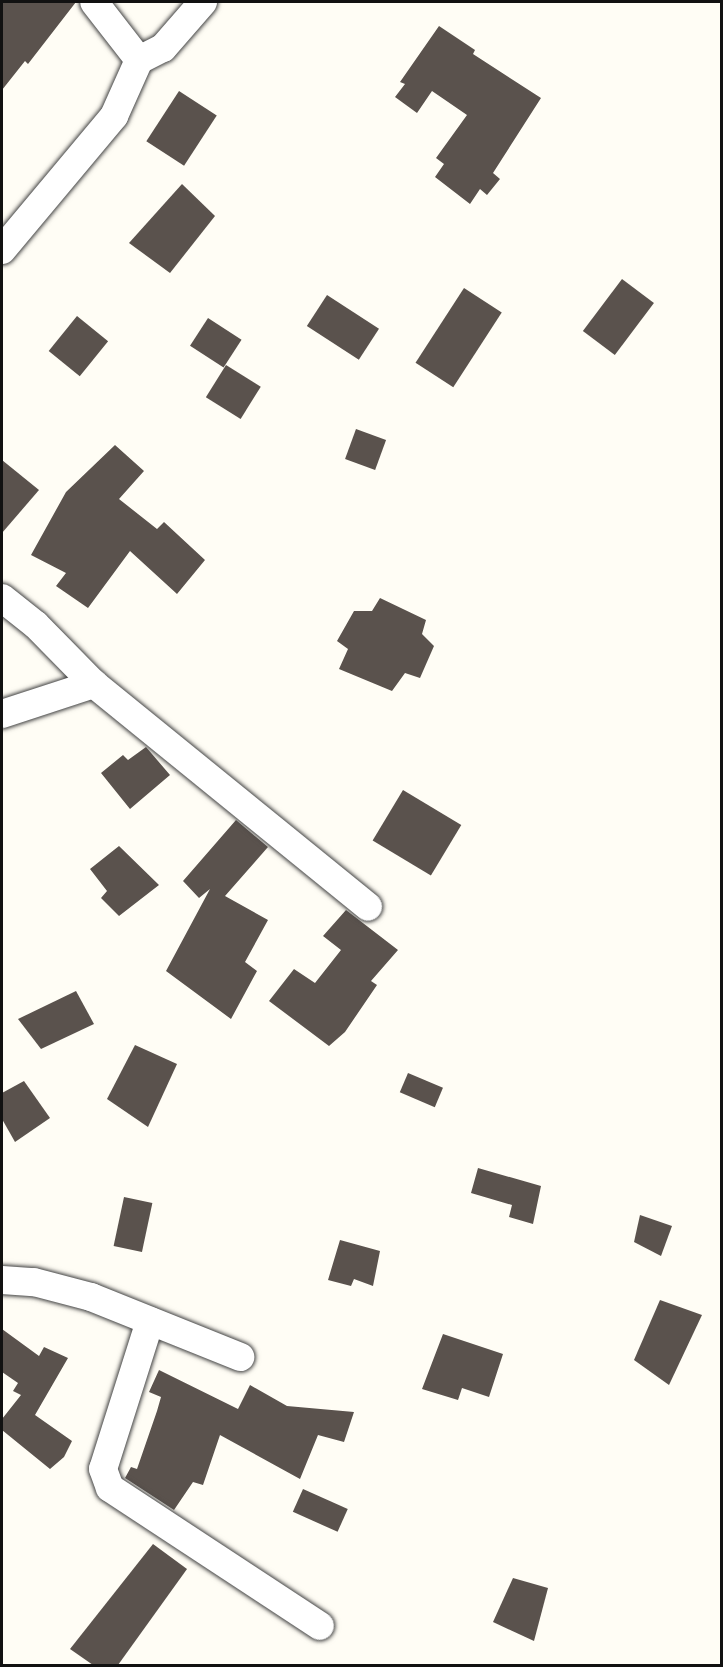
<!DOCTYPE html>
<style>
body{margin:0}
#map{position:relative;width:723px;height:1667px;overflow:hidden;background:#fffdf5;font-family:"Crimson Pro",serif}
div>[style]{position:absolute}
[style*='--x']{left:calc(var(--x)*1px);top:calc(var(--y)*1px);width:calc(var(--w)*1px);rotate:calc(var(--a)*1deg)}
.building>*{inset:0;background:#5a524d;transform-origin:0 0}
.roads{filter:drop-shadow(0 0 2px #444) drop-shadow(0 0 2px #444)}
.street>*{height:28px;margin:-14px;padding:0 14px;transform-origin:14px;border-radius:14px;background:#fff}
span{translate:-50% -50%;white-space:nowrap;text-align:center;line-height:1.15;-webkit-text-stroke:6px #fff;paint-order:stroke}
.frame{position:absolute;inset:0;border:3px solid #111;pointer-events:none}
</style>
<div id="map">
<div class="building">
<div style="clip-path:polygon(2px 2px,76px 2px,28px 64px,25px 61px,2px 90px)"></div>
<div style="clip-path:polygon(439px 26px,475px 50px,473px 54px,541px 98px,493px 173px,500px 179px,487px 195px,480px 189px,470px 204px,435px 177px,444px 164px,436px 158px,467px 115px,432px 91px,417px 113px,395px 97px,405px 84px,400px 82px)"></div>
<div style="left:179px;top:91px;width:45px;height:60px;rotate:33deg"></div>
<div style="clip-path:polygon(182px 184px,215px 216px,170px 273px,129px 243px)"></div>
<div style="left:622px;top:279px;width:40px;height:65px;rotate:37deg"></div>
<div style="left:464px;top:288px;width:45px;height:89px;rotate:33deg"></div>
<div style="left:327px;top:295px;width:62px;height:37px;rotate:33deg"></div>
<div style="left:77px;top:316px;width:40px;height:45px;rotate:39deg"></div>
<div style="left:208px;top:318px;width:40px;height:33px;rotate:33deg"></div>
<div style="left:226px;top:365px;width:41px;height:38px;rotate:32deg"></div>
<div style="left:356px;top:429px;width:32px;height:32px;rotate:20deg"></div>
<div style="clip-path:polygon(115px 445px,144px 471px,119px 499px,157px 529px,164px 522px,205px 560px,177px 594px,130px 551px,88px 608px,56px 586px,66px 573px,31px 555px,66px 492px)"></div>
<div style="clip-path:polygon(2px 460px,39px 490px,2px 533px)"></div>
<div style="clip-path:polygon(380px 598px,426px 620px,422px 634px,434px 646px,420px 678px,405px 673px,392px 691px,339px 669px,348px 649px,337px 641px,354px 611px,372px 611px)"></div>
<div style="clip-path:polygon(146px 747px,170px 775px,130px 809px,101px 773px,123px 755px,128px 760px)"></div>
<div style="left:403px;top:790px;width:68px;height:59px;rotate:31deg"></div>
<div style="clip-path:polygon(236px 820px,268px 847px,225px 896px,268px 920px,245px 962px,257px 971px,231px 1019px,166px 971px,210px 889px,199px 898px,183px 881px)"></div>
<div style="clip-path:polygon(119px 846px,159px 885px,119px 916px,101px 898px,107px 891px,90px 869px)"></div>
<div style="clip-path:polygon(346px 910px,398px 950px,371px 981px,377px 985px,345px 1032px,329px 1046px,269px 1001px,294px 969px,315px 983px,341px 950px,323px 936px)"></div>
<div style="clip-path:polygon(76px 991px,94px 1024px,41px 1049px,18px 1019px)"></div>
<div style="clip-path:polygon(135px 1045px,177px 1064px,148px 1127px,107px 1099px)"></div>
<div style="left:408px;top:1073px;width:38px;height:21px;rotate:23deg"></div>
<div style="clip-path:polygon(24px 1081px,50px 1118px,15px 1142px,2px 1119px,2px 1093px)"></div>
<div style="clip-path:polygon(478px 1168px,541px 1186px,533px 1224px,509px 1217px,512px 1205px,471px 1193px)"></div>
<div style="left:124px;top:1197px;width:29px;height:50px;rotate:12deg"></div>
<div style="clip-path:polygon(640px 1215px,672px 1226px,661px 1256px,634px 1242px)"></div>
<div style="clip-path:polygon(340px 1240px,380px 1251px,373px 1286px,354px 1279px,351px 1286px,328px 1280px)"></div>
<div style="clip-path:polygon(660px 1300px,702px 1315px,669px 1385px,634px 1360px)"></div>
<div style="clip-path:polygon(2px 1329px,39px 1356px,44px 1347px,68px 1358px,35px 1415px,72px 1441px,64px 1457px,50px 1469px,2px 1430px,2px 1419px,21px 1395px,13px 1391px,18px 1383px,2px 1372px)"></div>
<div style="clip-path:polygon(443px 1334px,503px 1354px,489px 1397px,462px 1388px,458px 1400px,422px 1389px)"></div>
<div style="clip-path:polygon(159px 1370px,238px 1409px,250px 1385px,287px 1406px,354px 1412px,344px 1442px,318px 1435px,300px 1479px,220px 1435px,203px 1485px,193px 1482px,174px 1510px,125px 1478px,131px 1467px,137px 1469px,157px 1411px,161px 1397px,149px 1392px)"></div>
<div style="left:303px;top:1489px;width:49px;height:25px;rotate:24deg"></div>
<div style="clip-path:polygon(153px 1544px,187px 1569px,118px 1665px,93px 1665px,70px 1649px)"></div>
<div style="clip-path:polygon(513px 1578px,548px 1588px,534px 1641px,493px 1622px)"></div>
</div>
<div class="roads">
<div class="street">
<div style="--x:139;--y:60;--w:27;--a:-27"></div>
<div style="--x:163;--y:48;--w:61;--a:-49"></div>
<div style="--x:2;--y:250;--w:175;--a:-50.1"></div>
<div style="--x:114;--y:116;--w:61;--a:-65.9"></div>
<div style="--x:139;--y:60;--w:73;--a:-127.8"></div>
<div style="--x:2;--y:598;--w:43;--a:38.5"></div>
<div style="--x:36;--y:625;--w:83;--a:45.5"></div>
<div style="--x:94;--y:684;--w:353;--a:39.1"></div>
<div style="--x:2;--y:714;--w:97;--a:-18.1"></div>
<div style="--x:2;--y:1280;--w:32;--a:4"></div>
<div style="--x:34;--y:1282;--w:59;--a:14.7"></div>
<div style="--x:91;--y:1297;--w:161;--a:21.9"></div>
<div style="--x:150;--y:1321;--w:155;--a:107.6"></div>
<div style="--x:103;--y:1469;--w:20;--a:70"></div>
<div style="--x:110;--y:1488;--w:251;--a:33.3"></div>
</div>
</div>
<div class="frame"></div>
</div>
